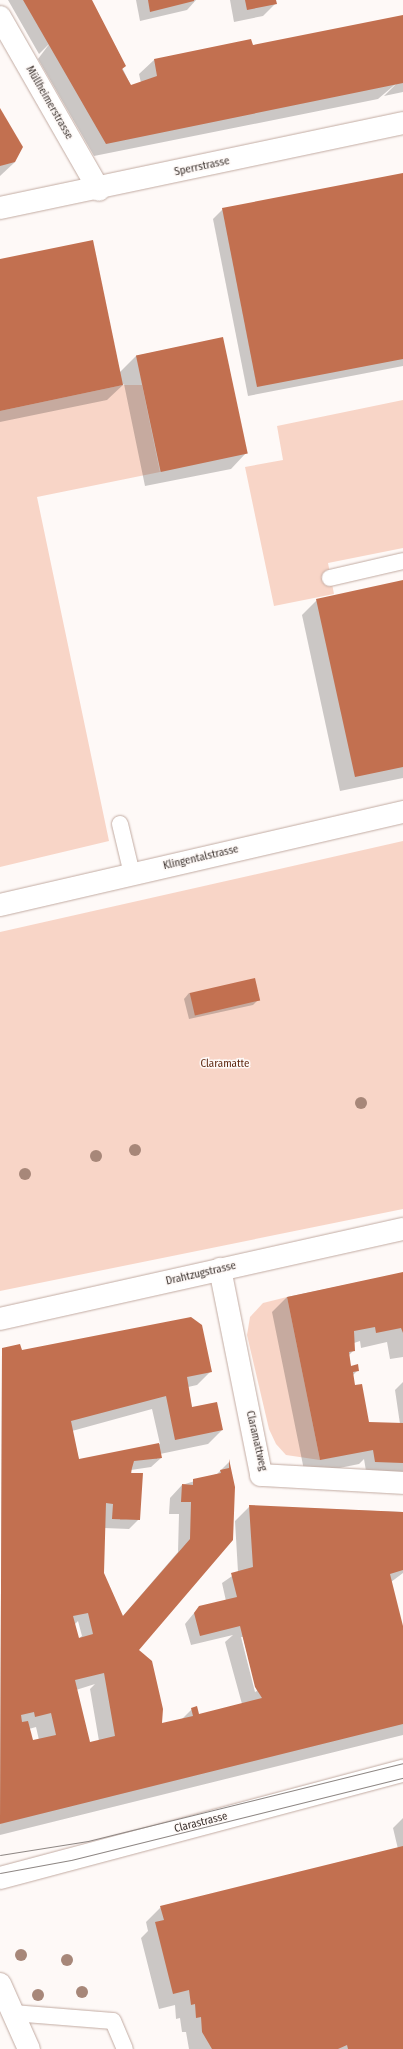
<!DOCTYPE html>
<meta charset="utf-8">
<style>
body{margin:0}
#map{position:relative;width:403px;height:2049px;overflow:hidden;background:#fef9f7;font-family:"Fira Sans Condensed",sans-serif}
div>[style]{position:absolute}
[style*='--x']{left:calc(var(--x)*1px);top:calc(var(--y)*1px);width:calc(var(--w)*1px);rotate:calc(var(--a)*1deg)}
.green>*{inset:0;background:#f8d5c7}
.shadow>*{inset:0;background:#0003}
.building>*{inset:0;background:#c27050;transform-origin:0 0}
.roads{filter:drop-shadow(0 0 1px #c2aba2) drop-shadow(0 0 1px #c2aba2)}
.lane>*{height:16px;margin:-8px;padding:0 8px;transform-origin:8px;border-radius:8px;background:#fff}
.street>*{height:22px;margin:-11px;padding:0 11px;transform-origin:11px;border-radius:11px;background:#fff}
.secondary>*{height:22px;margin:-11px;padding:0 11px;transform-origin:11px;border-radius:11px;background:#fff}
.tram>*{height:1px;margin:-0.5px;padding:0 0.5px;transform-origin:0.5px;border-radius:0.5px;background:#8e8784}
.trees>*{width:12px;height:12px;margin:-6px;border-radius:50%;background:#a78779}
span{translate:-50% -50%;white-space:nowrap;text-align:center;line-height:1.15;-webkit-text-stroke:3px #fef9f7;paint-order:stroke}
.street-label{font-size:11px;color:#3c332f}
.park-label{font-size:11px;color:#5f2912}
</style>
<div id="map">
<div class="green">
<div style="clip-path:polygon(123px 385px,142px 385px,160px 472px,37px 497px,109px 841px,0 867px,0 411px)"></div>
<div style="clip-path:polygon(403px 400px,403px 548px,328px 563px,334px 594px,274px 606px,245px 467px,283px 460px,277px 426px)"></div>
<div style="clip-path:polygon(403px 841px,403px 1209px,0 1291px,0 932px)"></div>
<div style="clip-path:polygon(287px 1297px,320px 1460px,286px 1455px,276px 1444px,269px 1429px,247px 1335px,250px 1317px,263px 1303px)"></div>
</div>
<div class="shadow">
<div style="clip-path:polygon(8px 0,90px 0,131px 86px,141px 83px,139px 74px,154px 60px,252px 46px,403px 16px,403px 92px,384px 96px,398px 82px,378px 99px,94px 156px,38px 59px,50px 43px,39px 54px)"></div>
<div style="clip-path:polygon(136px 0,196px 0,187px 10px,140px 21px)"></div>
<div style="clip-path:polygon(230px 0,275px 0,276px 3px,263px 16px,234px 22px)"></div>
<div style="clip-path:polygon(0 110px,15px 162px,0 176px)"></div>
<div style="clip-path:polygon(403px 174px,403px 366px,248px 396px,213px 219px,223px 209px)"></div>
<div style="clip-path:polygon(0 260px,120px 372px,136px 356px,222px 338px,246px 453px,231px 469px,145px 486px,124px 384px,107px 400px,0 422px)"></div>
<div style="clip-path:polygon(403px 581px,403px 778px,340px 791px,302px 615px,317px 600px)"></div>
<div style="clip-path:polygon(189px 993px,259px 999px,253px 1005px,189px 1019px,184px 999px)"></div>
<div style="clip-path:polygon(403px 1273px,403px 1357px,390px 1359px,387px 1342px,361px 1348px,360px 1341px,354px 1343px,354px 1350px,348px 1356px,351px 1367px,358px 1370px,352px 1376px,354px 1386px,368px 1423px,400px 1424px,395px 1390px,403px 1382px,403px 1473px,366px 1471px,364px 1459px,359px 1464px,305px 1475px,272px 1312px,287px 1297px)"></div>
<div style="clip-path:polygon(evenodd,2px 1349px,211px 1371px,197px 1385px,188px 1387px,192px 1408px,222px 1430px,208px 1444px,160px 1454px,161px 1458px,151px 1467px,131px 1470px,139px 1519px,129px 1529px,104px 1528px,103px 1574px,122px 1617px,178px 1552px,179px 1514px,169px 1514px,170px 1498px,182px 1485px,217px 1474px,229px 1462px,234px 1487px,137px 1651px,161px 1724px,181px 1720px,192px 1709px,198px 1715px,242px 1704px,225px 1642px,233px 1635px,191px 1645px,185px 1624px,199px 1607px,226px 1601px,222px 1583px,238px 1572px,235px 1521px,250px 1506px,403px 1512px,403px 1573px,391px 1582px,403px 1630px,403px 1735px,0 1835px,2px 1349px,152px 1409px,160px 1444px,79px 1460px,72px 1431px,152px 1409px,2px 1349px,78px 1621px,82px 1636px,78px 1639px,74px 1625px,78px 1621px,2px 1349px,241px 1637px,243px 1637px,257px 1691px,255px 1692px,241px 1637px,2px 1349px,95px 1684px,90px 1689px,99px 1741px,89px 1743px,76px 1690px,95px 1684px,2px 1349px,36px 1727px,39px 1740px,33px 1742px,29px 1729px,36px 1727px)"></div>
<div style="clip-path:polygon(403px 1818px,403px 2049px,189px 2049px,186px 2032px,182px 2032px,180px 2018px,176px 2019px,175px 2005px,159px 2009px,141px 1938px,148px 1931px,146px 1922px,161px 1907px,398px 1849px,393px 1828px)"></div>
</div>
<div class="building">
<div style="clip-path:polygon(23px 0,92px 0,126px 66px,122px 69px,131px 85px,157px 76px,154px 59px,251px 39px,253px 45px,403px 15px,403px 83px,106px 144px)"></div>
<div style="clip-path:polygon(148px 0,194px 0,194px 1px,150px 12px)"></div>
<div style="clip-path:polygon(245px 0,276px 0,277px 4px,247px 10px)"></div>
<div style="clip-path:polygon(0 108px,23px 147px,15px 162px,0 166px)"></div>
<div style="clip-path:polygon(403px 173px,403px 359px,257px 387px,222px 208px)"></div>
<div style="clip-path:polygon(93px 240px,123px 385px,0 411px,0 259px)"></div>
<div style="left:223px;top:337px;width:119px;height:89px;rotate:78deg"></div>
<div style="clip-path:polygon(403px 580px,403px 767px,355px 777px,316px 599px)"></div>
<div style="left:255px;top:978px;width:23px;height:67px;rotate:77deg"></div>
<div style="clip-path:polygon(403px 1272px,403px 1333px,401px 1328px,376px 1333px,375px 1327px,354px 1331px,355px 1351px,349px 1352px,351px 1366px,358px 1364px,359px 1371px,353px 1372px,355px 1385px,362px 1384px,369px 1422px,403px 1423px,403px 1463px,375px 1462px,373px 1450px,320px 1460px,287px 1297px)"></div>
<div style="clip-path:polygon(evenodd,191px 1317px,202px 1325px,212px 1372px,187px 1377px,192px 1407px,217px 1402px,223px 1430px,175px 1440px,166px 1396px,71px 1421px,79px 1459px,159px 1443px,162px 1458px,134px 1461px,132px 1468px,131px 1473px,143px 1473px,140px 1520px,112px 1519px,113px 1504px,106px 1503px,104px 1573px,123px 1616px,190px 1539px,191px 1502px,181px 1502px,182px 1484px,193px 1485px,193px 1479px,221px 1473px,220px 1470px,229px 1468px,229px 1459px,235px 1487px,233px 1540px,139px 1650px,152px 1661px,163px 1709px,162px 1723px,193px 1716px,191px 1708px,197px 1706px,199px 1714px,262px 1698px,255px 1687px,240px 1626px,200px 1636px,194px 1613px,199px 1606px,237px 1597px,231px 1573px,253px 1567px,249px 1505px,403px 1512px,403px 1570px,390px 1574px,403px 1626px,403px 1724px,0 1824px,2px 1348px,20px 1344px,22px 1350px,191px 1317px,88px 1613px,93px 1634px,79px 1638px,73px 1616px,88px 1613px,191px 1317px,104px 1673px,115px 1736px,90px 1742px,75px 1680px,104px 1673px,191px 1317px,34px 1712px,35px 1717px,51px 1713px,56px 1735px,33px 1740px,28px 1721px,22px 1722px,21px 1715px,34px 1712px)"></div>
<div style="clip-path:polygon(403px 1846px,403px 2049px,348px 2049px,347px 2045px,338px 2049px,212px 2049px,202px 2032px,201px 2017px,196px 2018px,195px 2004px,191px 2005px,189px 1990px,173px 1994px,155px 1922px,164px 1920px,160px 1906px)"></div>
</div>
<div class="roads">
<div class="lane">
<div style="--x:330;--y:578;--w:75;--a:-13.1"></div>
<div style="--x:120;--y:824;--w:51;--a:76.5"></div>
<div style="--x:13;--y:2013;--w:100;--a:4.6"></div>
<div style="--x:113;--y:2021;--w:30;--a:67"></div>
</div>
<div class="street">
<div style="--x:0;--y:17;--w:199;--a:60.2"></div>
<div style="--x:0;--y:208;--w:412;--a:-11.9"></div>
<div style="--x:0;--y:905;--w:414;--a:-13"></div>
<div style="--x:220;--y:1269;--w:210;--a:78.7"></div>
<div style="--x:261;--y:1475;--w:142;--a:3.2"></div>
<div style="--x:0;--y:1319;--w:413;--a:-12.6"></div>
<div style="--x:0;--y:1878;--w:417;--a:-14.9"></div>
</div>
<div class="secondary">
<div style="--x:0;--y:1984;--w:71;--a:66"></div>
</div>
</div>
<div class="tram">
<div style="--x:0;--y:1855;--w:89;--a:-9"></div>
<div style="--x:88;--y:1841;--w:325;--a:-13.9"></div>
<div style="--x:0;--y:1873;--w:72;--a:-10.4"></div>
<div style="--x:71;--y:1860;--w:342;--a:-13.9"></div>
</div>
<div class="trees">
<div style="left:361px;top:1103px"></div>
<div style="left:135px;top:1150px"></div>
<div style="left:96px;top:1156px"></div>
<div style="left:25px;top:1174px"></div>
<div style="left:21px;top:1955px"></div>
<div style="left:67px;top:1960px"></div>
<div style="left:82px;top:1992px"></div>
<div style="left:38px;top:1995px"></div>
</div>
<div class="street-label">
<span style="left:49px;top:103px;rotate:60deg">Müllheimerstrasse</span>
<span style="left:202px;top:167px;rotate:-12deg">Sperrstrasse</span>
<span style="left:201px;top:858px;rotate:-13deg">Klingentalstrasse</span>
<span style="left:201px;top:1274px;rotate:-13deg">Drahtzugstrasse</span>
<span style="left:256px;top:1441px;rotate:77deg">Claramattweg</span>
<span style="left:201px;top:1823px;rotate:-14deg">Clarastrasse</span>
</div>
<div class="park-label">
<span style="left:225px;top:1064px">Claramatte</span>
</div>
</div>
